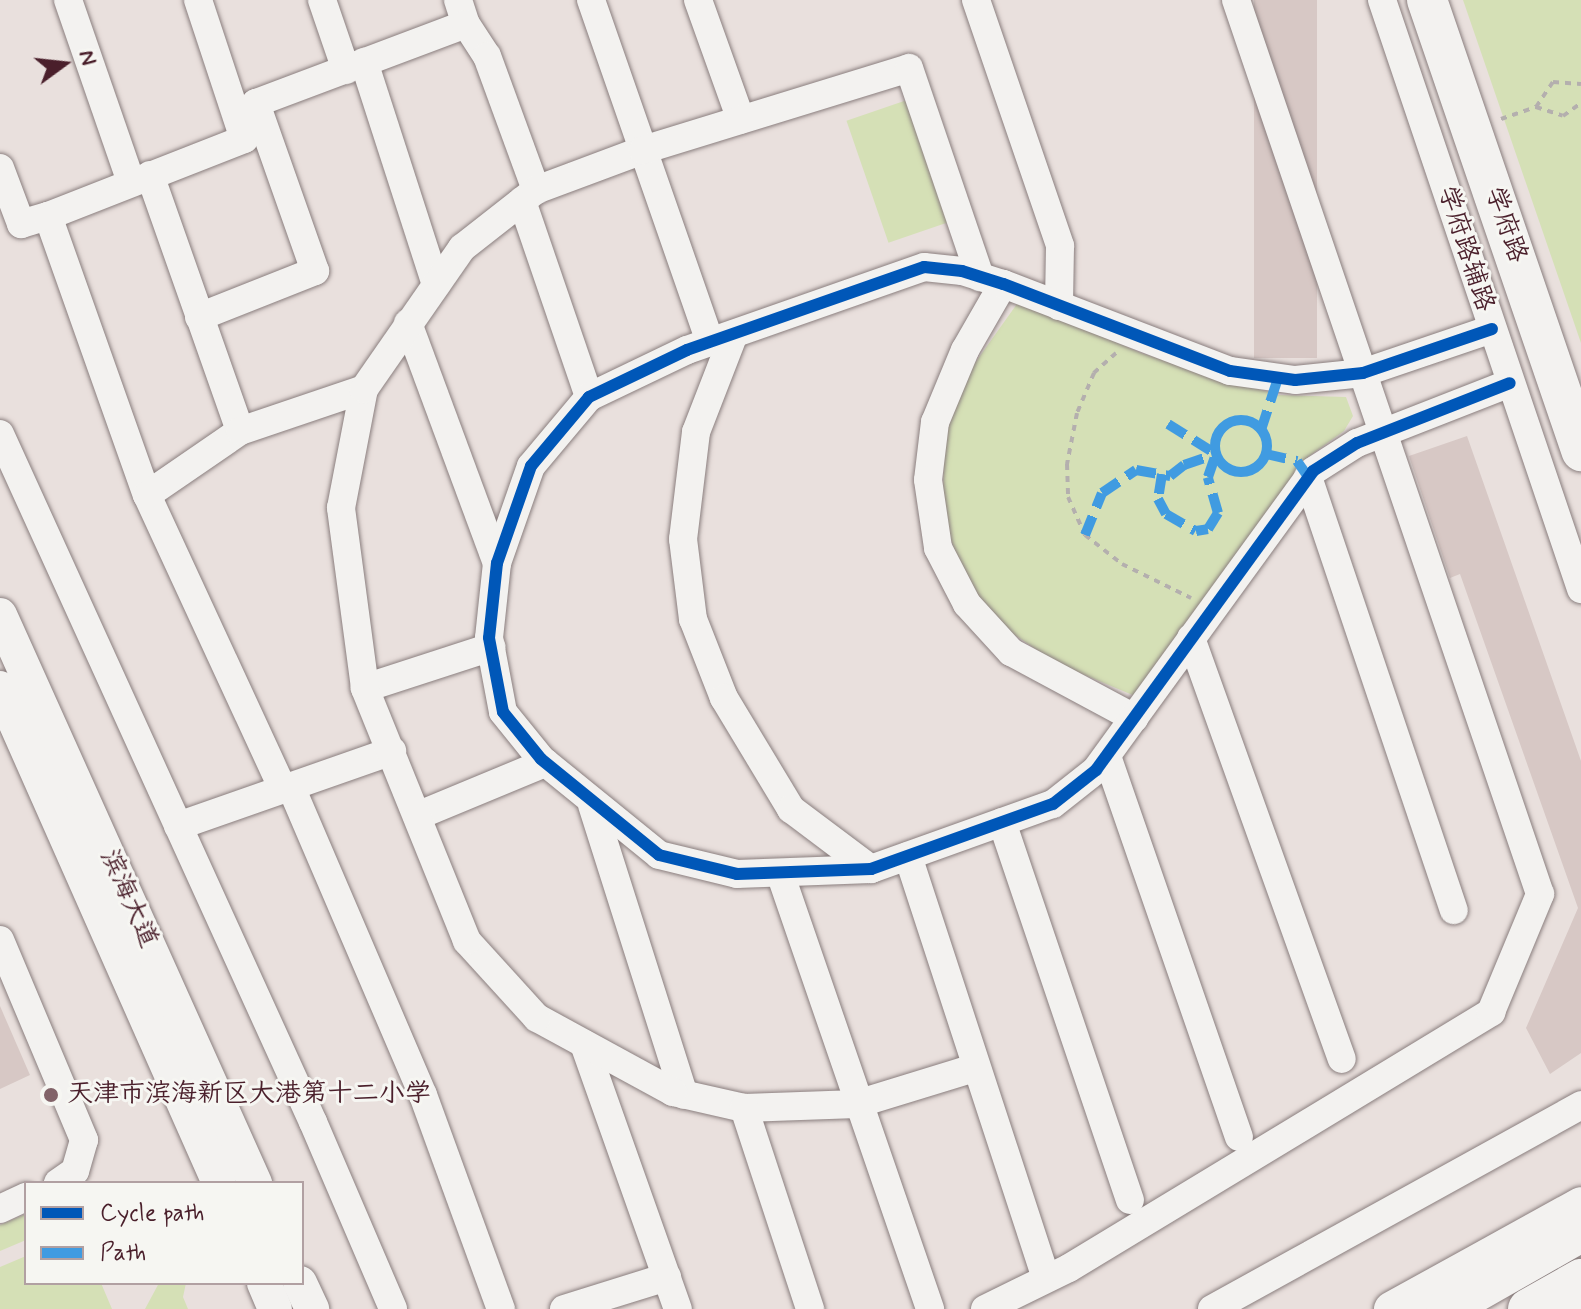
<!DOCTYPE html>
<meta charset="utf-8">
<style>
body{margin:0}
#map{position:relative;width:1581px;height:1309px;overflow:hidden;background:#e9e0dd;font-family:Mynerve,"LXGW WenKai TC",sans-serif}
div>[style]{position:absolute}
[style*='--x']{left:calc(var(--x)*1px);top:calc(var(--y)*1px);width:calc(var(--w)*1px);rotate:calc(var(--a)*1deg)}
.green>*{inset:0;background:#d5e0b6;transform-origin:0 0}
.building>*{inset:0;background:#d7c8c5;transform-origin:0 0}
.path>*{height:4px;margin-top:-2px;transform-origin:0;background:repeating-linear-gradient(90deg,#b4afae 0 6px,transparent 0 12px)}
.roads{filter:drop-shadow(0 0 2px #8a7e7e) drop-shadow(0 0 2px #8a7e7e)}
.minor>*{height:28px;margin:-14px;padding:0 14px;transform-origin:14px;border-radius:14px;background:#f3f2f0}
.major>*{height:34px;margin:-17px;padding:0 17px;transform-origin:17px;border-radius:17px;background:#f3f2f0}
.highway>*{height:40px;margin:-20px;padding:0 20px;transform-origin:20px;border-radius:20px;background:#f3f2f0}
.quiet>*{height:10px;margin-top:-5px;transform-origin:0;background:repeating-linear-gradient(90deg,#409be1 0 20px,transparent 0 30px)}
.quiet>.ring{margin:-5px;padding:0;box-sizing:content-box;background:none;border:10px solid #409be1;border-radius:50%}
.cycleway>*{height:12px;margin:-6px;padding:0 6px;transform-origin:6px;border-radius:6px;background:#0057b8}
.dots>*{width:22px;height:22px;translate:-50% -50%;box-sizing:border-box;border:4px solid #f6f6f2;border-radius:50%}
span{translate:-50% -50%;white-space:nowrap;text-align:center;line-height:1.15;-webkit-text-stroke:6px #f6f6f2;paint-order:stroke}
.street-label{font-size:26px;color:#4a1f2b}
.poi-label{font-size:26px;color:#4a1f2b}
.left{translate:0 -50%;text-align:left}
.legend{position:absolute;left:24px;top:1181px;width:280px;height:104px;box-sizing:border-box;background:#f6f6f2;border:2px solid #b1a0a2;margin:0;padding:10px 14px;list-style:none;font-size:24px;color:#4a1f2b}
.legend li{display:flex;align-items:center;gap:16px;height:40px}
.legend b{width:40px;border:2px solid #b1a0a2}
.north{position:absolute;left:24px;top:24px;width:80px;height:80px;-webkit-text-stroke:6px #f6f6f2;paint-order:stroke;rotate:75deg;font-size:22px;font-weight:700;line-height:32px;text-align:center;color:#4a1f2b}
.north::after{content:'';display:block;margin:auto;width:28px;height:36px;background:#4a1f2b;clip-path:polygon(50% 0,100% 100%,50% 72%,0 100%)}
</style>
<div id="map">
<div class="green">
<div style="clip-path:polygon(1463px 0,1581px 0,1581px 343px)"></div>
<div style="left:907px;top:100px;width:129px;height:64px;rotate:71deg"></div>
<div style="clip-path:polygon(1019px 301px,1141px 353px,1222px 379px,1279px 395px,1346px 397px,1353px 416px,1344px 431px,1308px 457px,1135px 696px,1056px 663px,1000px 625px,963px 578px,943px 514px,944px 438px,972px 367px)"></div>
<div style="clip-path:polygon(26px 1214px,26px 1240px,0 1251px,0 1225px)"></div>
<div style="clip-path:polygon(26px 1256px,26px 1283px,101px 1283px,112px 1309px,0 1309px,0 1267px)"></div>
<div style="clip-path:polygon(159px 1283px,186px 1283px,183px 1297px,188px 1309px,145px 1309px)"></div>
</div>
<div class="building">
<div style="left:1254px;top:0;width:63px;height:358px"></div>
<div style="clip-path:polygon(1467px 436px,1581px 761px,1581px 1053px,1550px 1074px,1526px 1028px,1578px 908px,1460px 574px,1450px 578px,1409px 456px)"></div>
<div style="clip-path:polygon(0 1006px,30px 1075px,0 1089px)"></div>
</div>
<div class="path">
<div style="--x:1536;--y:107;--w:30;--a:-56"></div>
<div style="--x:1553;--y:82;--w:28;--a:4"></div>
<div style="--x:1501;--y:119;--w:37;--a:-19"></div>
<div style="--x:1536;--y:107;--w:28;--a:18"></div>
<div style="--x:1563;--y:116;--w:22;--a:-36"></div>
<div style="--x:1116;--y:353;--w:30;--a:138"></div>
<div style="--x:1094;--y:373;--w:43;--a:113"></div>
<div style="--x:1077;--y:413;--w:52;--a:101.1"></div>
<div style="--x:1067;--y:464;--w:33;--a:88"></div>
<div style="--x:1068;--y:497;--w:42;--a:65.9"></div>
<div style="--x:1085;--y:535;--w:47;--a:38.1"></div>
<div style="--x:1122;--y:564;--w:77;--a:26.2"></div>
</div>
<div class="roads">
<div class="minor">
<div style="--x:68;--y:0;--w:193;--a:70.9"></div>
<div style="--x:198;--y:0;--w:146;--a:71.7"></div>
<div style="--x:322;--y:0;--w:74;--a:71.1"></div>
<div style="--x:458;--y:0;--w:25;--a:72"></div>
<div style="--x:591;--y:0;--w:362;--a:70.8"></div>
<div style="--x:698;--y:0;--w:127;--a:70.3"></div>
<div style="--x:976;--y:0;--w:260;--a:71.1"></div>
<div style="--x:1060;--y:246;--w:60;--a:91"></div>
<div style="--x:1382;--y:0;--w:622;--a:71.33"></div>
<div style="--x:364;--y:62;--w:234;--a:72.1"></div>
<div style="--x:0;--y:168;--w:60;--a:69.4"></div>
<div style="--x:21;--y:224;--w:28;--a:-17"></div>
<div style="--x:48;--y:216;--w:296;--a:70.5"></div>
<div style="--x:147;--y:495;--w:325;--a:65.2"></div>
<div style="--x:150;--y:175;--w:271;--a:70.6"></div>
<div style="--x:522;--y:201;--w:207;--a:71.1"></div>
<div style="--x:48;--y:216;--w:211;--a:-21.4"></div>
<div style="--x:244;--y:139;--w:38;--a:-72"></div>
<div style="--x:256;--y:103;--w:224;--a:-20.6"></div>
<div style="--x:466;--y:24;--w:38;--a:57"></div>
<div style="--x:487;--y:56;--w:143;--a:69.9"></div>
<div style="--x:1003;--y:284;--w:76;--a:119.9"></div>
<div style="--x:965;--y:350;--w:78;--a:112.6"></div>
<div style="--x:935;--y:422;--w:58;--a:96.9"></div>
<div style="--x:928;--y:480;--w:69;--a:81.6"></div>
<div style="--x:938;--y:548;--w:63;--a:62.6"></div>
<div style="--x:967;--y:604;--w:65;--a:47.5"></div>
<div style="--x:1011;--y:652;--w:140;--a:28.2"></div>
<div style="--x:199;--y:317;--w:125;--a:-21.6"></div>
<div style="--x:315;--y:271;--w:178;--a:-109.4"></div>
<div style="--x:408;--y:323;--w:256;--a:69.7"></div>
<div style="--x:1492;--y:329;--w:136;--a:161.2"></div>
<div style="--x:1363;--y:373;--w:68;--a:174.1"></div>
<div style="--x:1295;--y:380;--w:66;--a:-172.1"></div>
<div style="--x:1230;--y:371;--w:243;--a:-159"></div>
<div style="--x:1003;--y:284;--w:43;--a:-162.4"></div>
<div style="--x:962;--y:271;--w:38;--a:-174"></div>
<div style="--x:924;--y:267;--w:251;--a:160.7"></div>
<div style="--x:687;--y:350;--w:109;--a:154.4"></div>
<div style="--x:589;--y:397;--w:90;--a:130"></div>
<div style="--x:531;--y:466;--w:103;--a:109.3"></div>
<div style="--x:497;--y:563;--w:75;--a:96.1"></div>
<div style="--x:489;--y:638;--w:75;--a:79.3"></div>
<div style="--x:503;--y:712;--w:60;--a:51"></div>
<div style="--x:541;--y:759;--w:152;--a:39.1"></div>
<div style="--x:659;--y:855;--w:80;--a:13.7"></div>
<div style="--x:737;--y:874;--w:134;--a:-2.1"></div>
<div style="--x:871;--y:869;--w:193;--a:-19.7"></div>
<div style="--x:1053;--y:804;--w:55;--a:-38.3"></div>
<div style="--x:1096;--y:770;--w:369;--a:-54"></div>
<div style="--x:1313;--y:471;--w:52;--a:-32.5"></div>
<div style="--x:1357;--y:443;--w:164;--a:-21.4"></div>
<div style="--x:734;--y:334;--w:105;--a:111.2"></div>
<div style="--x:696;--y:432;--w:108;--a:96.9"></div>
<div style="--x:683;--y:539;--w:81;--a:82.9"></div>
<div style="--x:693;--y:619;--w:85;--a:68.6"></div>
<div style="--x:724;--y:698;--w:130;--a:58.9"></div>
<div style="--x:791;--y:809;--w:100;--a:36.9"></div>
<div style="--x:0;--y:434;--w:756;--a:65.54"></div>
<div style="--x:313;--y:1122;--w:203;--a:66.8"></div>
<div style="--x:1308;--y:477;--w:457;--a:71.4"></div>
<div style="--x:147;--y:495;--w:113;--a:-34.5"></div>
<div style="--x:240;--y:431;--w:131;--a:-18.7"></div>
<div style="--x:1191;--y:638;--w:447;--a:70.3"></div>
<div style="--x:365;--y:688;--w:133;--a:-18"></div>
<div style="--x:1107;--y:756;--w:403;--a:70.9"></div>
<div style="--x:291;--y:787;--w:335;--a:66.8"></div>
<div style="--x:423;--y:1095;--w:228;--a:70"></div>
<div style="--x:592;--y:805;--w:304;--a:72.4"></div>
<div style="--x:417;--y:816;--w:139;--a:-22.5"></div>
<div style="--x:1002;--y:822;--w:399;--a:71.3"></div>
<div style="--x:178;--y:826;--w:227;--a:-19.3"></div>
<div style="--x:908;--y:856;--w:444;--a:71.9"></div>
<div style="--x:780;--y:873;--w:461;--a:71"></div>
<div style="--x:0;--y:940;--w:217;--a:67.2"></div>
<div style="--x:84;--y:1140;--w:32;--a:106"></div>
<div style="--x:75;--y:1171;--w:21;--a:145"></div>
<div style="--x:584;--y:1044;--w:281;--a:70.5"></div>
<div style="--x:974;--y:1068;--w:122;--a:162.9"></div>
<div style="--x:857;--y:1104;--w:113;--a:178"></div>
<div style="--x:744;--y:1108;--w:73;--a:-167.3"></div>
<div style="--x:673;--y:1092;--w:155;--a:-151.4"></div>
<div style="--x:537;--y:1018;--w:104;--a:-132.3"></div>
<div style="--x:467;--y:941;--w:273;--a:-112"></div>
<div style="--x:365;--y:688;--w:182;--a:-97.6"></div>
<div style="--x:341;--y:508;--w:121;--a:-79.1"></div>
<div style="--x:364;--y:389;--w:172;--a:-55.2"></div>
<div style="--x:462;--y:248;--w:94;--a:-38.1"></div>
<div style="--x:536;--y:190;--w:114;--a:-20.5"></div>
<div style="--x:643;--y:150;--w:278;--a:-17.1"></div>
<div style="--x:909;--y:68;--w:221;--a:71.2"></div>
<div style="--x:744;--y:1108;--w:212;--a:71.8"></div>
<div style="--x:0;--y:1209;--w:29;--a:-25"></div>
<div style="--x:564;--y:1309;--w:108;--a:-17.3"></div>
<div style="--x:985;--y:1309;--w:93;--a:-26"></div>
<div style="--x:1069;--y:1268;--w:494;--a:-31.2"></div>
<div style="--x:1491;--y:1012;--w:128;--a:-67.4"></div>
<div style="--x:1540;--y:894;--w:944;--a:-108.78"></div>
<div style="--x:1212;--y:1309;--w:422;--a:-28.9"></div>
</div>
<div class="major">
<div style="--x:0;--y:615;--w:623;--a:65.82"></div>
<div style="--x:0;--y:688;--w:541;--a:66.13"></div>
<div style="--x:264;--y:1283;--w:28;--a:67"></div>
<div style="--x:300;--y:1283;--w:29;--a:65"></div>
<div style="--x:1391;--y:1309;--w:217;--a:-28.9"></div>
<div style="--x:1580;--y:1309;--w:1;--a:0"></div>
</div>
<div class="highway">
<div style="--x:1427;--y:0;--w:477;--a:71.1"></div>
<div style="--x:1446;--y:1309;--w:155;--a:-29.7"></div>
<div style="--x:1528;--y:1309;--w:61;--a:-29.5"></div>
</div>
</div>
<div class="quiet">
<div class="ring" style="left:1215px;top:420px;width:42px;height:42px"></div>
<div style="--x:1168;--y:424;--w:57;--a:32"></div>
<div style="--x:1261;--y:430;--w:55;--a:-71.9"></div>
<div style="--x:1266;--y:454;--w:32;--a:13"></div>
<div style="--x:1297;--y:461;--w:19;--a:55"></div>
<div style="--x:1162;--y:474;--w:25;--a:99"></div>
<div style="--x:1158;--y:499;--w:17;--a:62"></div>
<div style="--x:1166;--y:514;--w:34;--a:30"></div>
<div style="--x:1196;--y:531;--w:12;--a:-9"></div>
<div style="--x:1208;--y:529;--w:19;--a:-58"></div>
<div style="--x:1218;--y:513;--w:37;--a:-106"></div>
<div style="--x:1208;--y:477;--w:24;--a:-71"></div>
<div style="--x:1085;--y:535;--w:45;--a:-68"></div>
<div style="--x:1102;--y:493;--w:41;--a:-34.1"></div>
<div style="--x:1136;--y:470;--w:35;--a:10"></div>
<div style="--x:1170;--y:476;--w:18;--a:-38"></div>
<div style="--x:1184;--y:465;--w:34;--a:-19"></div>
</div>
<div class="cycleway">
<div style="--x:1492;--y:329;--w:136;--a:161.2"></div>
<div style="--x:1363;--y:373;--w:68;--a:174.1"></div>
<div style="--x:1295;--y:380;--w:66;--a:-172.1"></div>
<div style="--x:1230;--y:371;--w:243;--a:-159"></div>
<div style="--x:1003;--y:284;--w:43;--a:-162.4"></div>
<div style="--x:962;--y:271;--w:38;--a:-174"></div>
<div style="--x:924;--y:267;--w:251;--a:160.7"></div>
<div style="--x:687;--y:350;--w:109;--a:154.4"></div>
<div style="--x:589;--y:397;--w:90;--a:130"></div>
<div style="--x:531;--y:466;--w:103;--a:109.3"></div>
<div style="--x:497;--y:563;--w:75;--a:96.1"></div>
<div style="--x:489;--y:638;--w:75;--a:79.3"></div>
<div style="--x:503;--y:712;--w:60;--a:51"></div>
<div style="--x:541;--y:759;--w:152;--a:39.1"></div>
<div style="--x:659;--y:855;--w:80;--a:13.7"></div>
<div style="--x:737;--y:874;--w:134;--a:-2.1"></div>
<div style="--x:871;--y:869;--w:193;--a:-19.7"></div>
<div style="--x:1053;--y:804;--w:55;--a:-38.3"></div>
<div style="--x:1096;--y:770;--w:369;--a:-54"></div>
<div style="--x:1313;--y:471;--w:52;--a:-32.5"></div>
<div style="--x:1357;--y:443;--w:164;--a:-21.4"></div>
</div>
<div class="dots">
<div style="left:51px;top:1095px;background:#826369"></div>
</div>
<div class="street-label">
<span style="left:1505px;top:225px;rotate:71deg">学府路</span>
<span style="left:1465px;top:249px;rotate:72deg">学府路辅路</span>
<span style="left:128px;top:899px;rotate:66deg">滨海大道</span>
</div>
<div class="poi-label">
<span class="left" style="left:67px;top:1095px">天津市滨海新区大港第十二小学</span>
</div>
<ul class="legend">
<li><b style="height:10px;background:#0057b8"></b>Cycle path</li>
<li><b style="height:10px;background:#409be1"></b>Path</li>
</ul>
<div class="north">N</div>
</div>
